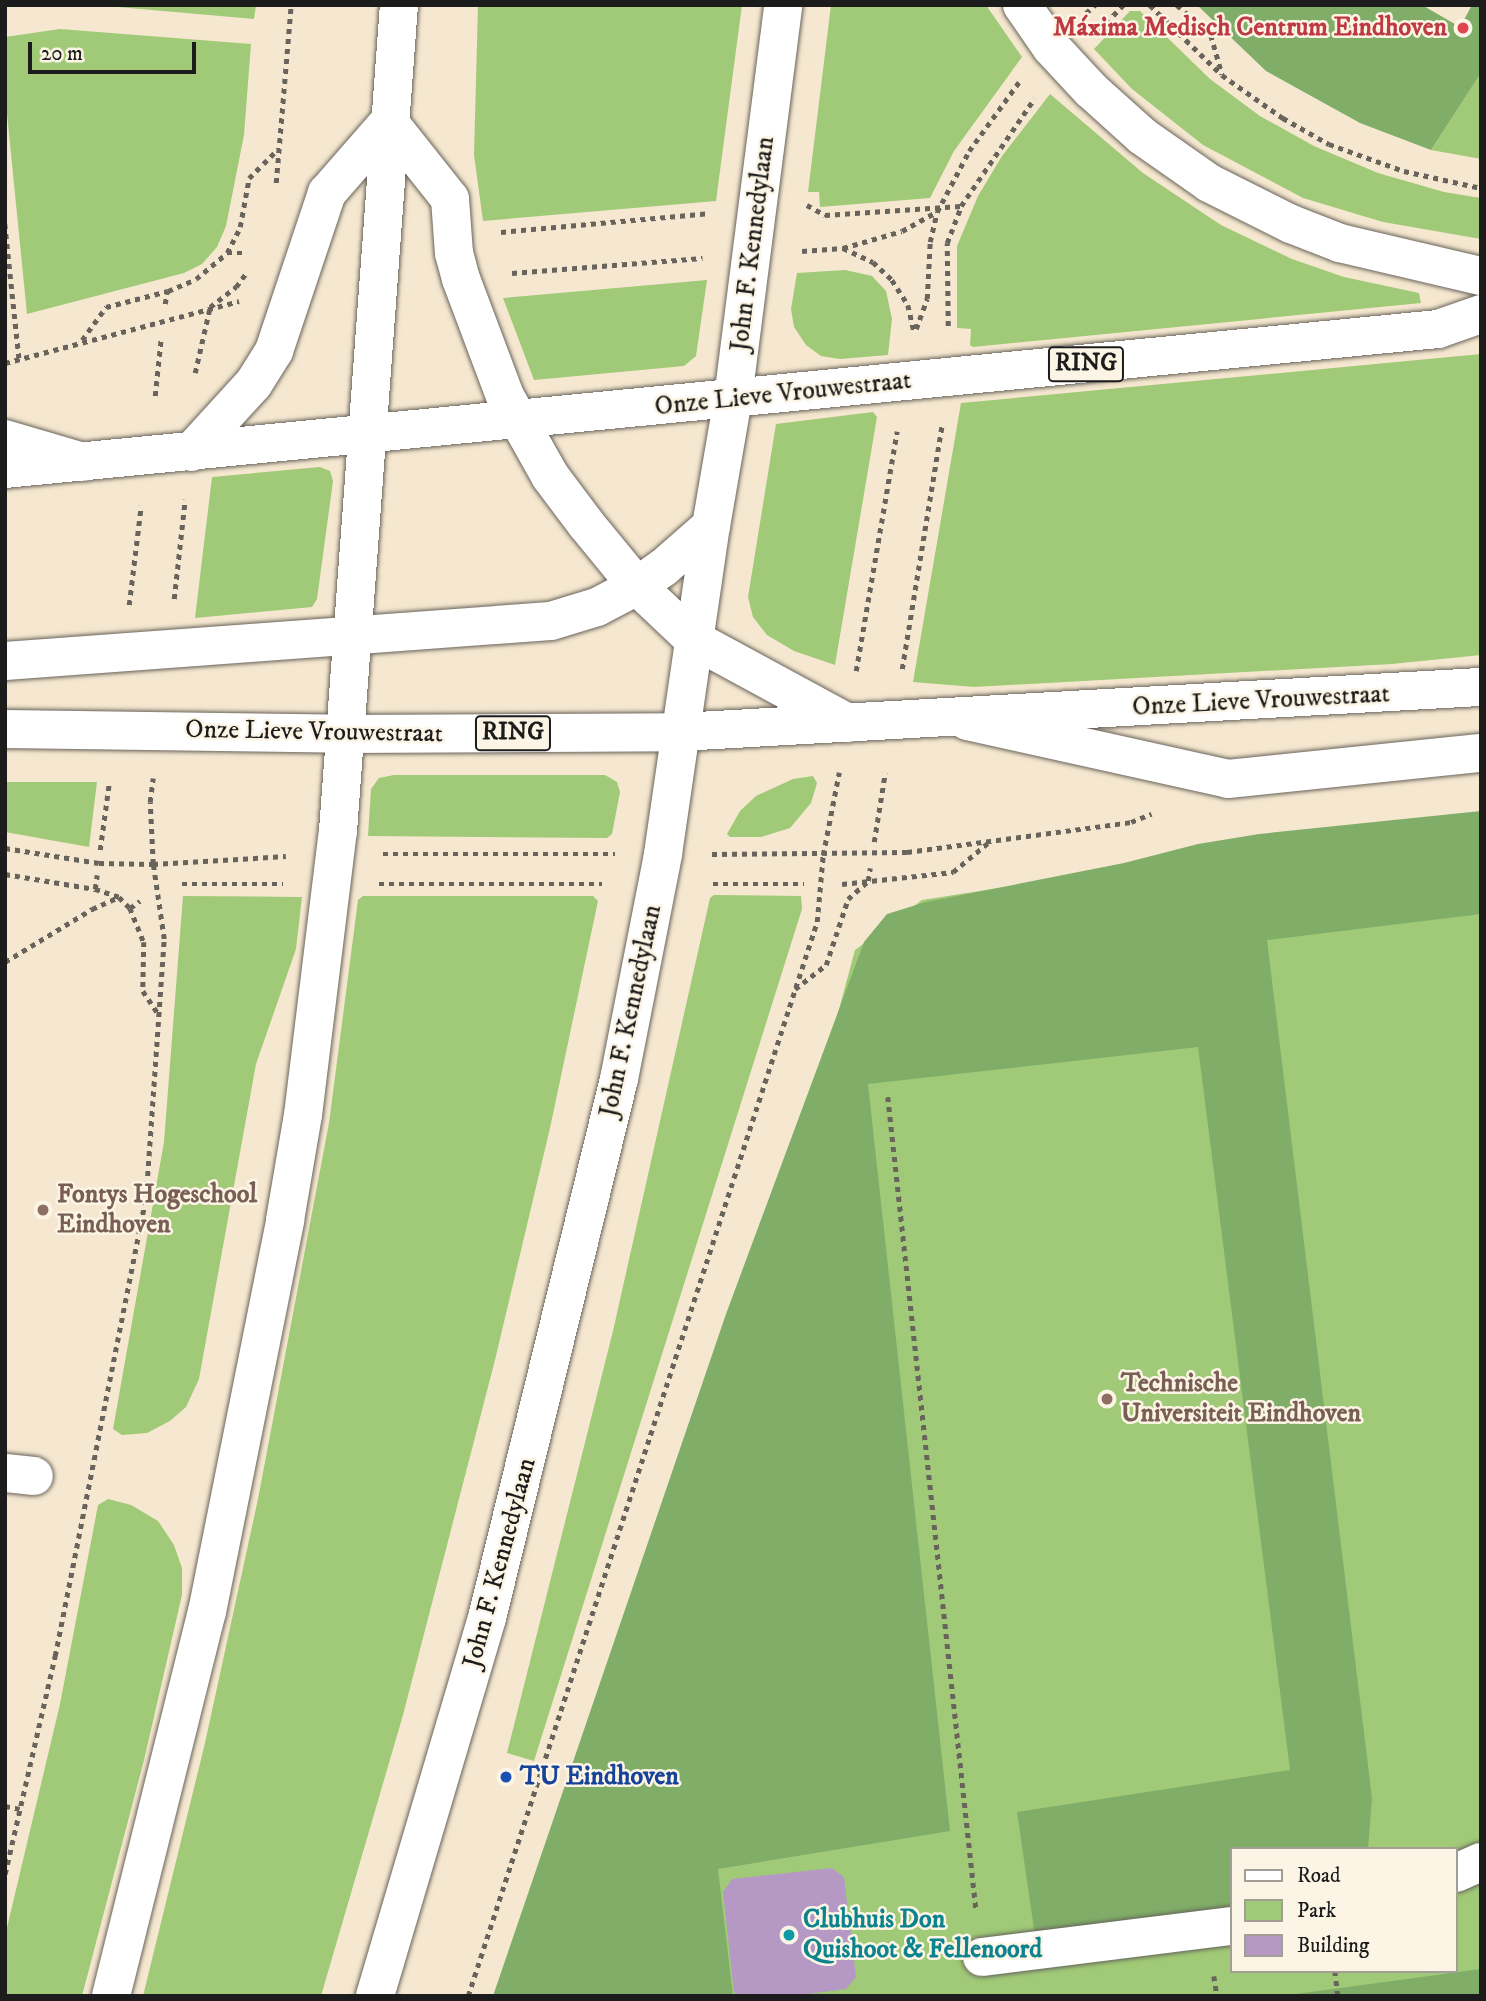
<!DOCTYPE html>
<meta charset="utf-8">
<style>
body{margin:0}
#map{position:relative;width:1486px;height:2001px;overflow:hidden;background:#f6e8d0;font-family:"IM FELL DW Pica",serif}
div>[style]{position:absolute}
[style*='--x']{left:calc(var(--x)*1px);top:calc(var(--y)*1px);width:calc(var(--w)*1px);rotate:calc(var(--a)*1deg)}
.green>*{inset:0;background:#a0ca77}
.forest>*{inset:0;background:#80ae68}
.building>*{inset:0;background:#b599c4}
.path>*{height:4.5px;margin-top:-2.25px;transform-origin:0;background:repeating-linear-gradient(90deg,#68635b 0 5px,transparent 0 10px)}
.roads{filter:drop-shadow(0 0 2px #68635b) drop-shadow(0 0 2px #68635b)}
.minor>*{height:38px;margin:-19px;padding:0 19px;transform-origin:19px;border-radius:19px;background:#fff}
.major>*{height:38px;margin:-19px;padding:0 19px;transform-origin:19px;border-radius:19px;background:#fff}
.dots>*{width:19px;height:19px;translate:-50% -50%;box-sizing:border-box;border:4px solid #fcf5e5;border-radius:50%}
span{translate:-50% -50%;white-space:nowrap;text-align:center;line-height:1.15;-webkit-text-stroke:5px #fcf5e5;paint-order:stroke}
.shield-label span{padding:2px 5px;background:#fcf5e5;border:2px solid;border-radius:5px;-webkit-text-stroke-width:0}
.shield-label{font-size:24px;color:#1c1c1c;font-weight:700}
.health-label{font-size:26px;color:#be3a42;font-weight:700}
.right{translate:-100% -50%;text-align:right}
.street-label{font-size:26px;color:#1c1c1c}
.education-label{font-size:26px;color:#785e54;font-weight:700}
.left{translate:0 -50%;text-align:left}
.transit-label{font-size:26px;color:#164399;font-weight:700}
.culture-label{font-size:26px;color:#0d838f;font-weight:700}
.frame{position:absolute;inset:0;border:7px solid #1c1c1c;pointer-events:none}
.legend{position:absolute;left:1230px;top:1847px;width:228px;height:126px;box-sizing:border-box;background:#fcf5e5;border:2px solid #a29e95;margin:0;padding:9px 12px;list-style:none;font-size:21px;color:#1c1c1c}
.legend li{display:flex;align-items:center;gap:14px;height:35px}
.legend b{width:35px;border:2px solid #a29e95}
.scale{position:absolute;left:28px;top:42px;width:168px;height:32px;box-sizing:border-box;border:4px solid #1c1c1c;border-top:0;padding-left:9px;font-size:21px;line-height:24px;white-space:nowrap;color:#1c1c1c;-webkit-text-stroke:5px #fcf5e5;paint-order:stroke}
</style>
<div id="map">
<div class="green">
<div style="clip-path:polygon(95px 5px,256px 5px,254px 19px)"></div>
<div style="clip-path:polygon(478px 5px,742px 5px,716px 201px,483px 221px,474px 155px)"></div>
<div style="clip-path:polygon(831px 5px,986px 5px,1022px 57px,954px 151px,930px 198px,820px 207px,819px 192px,808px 192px)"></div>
<div style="clip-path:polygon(1130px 11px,1140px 11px,1210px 79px,1260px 116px,1314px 146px,1378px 173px,1444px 192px,1481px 198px,1481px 239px,1383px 222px,1303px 198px,1203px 145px,1132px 89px,1094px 49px)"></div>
<div style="clip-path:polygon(60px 29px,251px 44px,244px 135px,226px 226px,217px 247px,202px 264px,184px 273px,27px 314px,5px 94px,5px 37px)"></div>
<div style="clip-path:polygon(1481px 73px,1481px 159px,1431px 150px)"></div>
<div style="clip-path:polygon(1050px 94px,1143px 173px,1221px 225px,1292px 259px,1344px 277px,1419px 293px,1421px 303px,973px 347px,970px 345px,971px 329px,957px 328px,957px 246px,978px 196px,1002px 156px)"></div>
<div style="clip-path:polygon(845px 270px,872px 276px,886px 291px,892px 319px,888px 355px,840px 359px,821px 356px,806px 345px,794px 327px,791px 309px,797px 273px)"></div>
<div style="clip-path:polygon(707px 280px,696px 356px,684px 366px,534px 380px,503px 298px)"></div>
<div style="clip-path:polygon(1481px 354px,1481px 655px,1392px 664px,974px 687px,913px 682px,961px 403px)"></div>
<div style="clip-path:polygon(873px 412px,877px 417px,835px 665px,794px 651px,767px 635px,753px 617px,748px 597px,776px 424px)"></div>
<div style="clip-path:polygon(320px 467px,330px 471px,333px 481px,317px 599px,312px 607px,195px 618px,212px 477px)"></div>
<div style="clip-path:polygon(394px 775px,605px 775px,617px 782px,620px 792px,612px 834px,607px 838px,368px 836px,371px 789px,379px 778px)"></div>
<div style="clip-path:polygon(813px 776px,817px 783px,811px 803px,790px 828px,761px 837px,730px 837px,727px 834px,740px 811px,756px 796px,793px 779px)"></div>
<div style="clip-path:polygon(5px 782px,97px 782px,89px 847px,5px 832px)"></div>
<div style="clip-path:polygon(evenodd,1481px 812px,1481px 1996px,573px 1996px,855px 950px,922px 900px,1481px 812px,1232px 1849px,1456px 1849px,1456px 1971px,1232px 1971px,1232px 1849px)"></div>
<div style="clip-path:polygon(714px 895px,801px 896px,802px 909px,534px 1761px,507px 1753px,613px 1331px,710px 898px)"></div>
<div style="clip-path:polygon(183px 896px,302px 897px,296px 949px,256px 1064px,199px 1379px,186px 1407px,170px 1421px,147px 1433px,122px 1435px,113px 1429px,164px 1142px)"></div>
<div style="clip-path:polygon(363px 896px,593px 896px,598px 901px,550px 1128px,495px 1360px,403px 1715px,321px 1996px,143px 1996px,205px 1743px,258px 1499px,329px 1123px,358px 900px)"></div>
<div style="clip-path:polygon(108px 1499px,131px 1505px,158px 1521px,174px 1545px,182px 1568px,182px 1595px,144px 1760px,82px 1996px,5px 1996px,5px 1936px,60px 1704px,98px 1505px)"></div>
</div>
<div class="forest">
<div style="clip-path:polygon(1197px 5px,1422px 5px,1460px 27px,1472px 5px,1481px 5px,1481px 73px,1431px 150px,1360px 123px,1266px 71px)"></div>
<div style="clip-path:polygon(1481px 811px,1481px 914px,1267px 940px,1372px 1798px,1368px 1849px,1232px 1849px,1232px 1914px,1035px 1936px,1017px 1812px,1290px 1770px,1198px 1047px,868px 1084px,950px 1831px,718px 1869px,733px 1996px,493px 1996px,726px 1314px,864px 942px,887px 914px,926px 902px,1124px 863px,1198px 844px,1259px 834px)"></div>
<div style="clip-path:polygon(1481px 1969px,1481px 1996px,1281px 1996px)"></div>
</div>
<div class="building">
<div style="clip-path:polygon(832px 1868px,844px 1877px,856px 1977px,846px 1989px,792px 1996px,740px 1996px,734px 1992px,723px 1892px,732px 1879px)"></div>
</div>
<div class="path">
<div style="--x:1150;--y:5;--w:100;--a:44.2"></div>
<div style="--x:1222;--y:75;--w:75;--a:35.2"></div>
<div style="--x:1283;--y:118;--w:53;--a:29.5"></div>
<div style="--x:1329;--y:144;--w:80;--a:19.8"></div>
<div style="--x:1404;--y:171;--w:79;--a:12.4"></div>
<div style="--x:1177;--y:5;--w:45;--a:41.4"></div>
<div style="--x:1211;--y:35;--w:41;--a:74.2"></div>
<div style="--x:1086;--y:13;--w:12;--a:-42"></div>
<div style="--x:1099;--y:30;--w:35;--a:-46"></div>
<div style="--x:276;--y:183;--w:179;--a:-85.2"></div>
<div style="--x:807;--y:205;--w:21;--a:29"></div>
<div style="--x:825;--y:215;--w:136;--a:-3.8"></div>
<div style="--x:5;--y:224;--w:135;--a:84"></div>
<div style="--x:501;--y:232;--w:208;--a:-5.2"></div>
<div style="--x:843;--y:248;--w:33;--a:25"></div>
<div style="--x:873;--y:262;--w:26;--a:43"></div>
<div style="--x:892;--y:280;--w:30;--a:57"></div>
<div style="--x:908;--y:305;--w:28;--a:77"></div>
<div style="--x:802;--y:251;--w:41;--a:-4.2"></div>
<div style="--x:843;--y:248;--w:61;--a:-16.1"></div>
<div style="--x:902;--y:231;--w:39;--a:-29"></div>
<div style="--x:227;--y:253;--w:16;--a:0"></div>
<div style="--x:512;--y:273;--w:191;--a:-4.5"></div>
<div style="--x:165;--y:304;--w:13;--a:-81"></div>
<div style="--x:948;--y:326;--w:83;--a:-90.7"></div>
<div style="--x:947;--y:243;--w:40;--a:-69"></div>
<div style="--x:961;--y:206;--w:130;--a:-55.7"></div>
<div style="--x:916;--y:329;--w:32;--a:-70"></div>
<div style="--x:927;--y:299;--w:57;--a:-87"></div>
<div style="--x:930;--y:242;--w:31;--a:-77"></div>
<div style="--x:937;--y:212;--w:69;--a:-62.3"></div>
<div style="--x:969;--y:151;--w:85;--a:-54.1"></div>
<div style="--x:82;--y:340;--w:41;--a:-54"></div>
<div style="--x:106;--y:307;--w:64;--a:-14.5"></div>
<div style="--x:168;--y:291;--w:30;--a:-23"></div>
<div style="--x:196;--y:279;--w:40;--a:-40"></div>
<div style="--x:227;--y:253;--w:29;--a:-63"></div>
<div style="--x:240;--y:227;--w:50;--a:-79.6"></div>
<div style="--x:249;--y:178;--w:41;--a:-45"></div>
<div style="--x:5;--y:363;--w:242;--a:-14.8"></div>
<div style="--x:195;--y:373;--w:68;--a:-77.2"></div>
<div style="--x:210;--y:307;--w:33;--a:-38"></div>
<div style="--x:236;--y:287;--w:17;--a:-54"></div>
<div style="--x:155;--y:396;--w:58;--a:-84.1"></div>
<div style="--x:174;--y:599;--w:100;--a:-83.7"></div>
<div style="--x:129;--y:605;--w:100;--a:-83.1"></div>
<div style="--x:902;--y:669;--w:246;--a:-80.7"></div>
<div style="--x:856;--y:671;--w:243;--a:-80.3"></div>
<div style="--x:874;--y:842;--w:70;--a:-80.9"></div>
<div style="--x:5;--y:848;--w:95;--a:9.1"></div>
<div style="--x:99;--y:863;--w:54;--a:1.1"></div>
<div style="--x:153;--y:864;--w:133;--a:-3.4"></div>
<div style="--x:100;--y:850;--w:68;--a:-82.3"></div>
<div style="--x:383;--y:854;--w:232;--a:0"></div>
<div style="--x:712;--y:854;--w:195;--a:-0.6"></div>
<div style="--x:907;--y:852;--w:226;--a:-7.6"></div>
<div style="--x:1131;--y:822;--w:22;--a:-22"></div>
<div style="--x:5;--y:874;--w:91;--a:9.5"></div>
<div style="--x:95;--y:889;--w:25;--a:18"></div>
<div style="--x:119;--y:897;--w:16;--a:45"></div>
<div style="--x:130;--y:908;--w:37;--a:68"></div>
<div style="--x:144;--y:942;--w:49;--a:91.2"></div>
<div style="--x:143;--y:991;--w:27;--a:56"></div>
<div style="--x:182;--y:884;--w:101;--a:0"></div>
<div style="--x:379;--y:884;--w:223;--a:0"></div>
<div style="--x:713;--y:884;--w:91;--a:0"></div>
<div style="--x:842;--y:884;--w:112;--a:-6.2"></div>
<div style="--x:953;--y:872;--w:47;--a:-39.8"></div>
<div style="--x:95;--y:889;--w:14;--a:-82"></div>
<div style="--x:130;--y:908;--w:12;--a:-35"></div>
<div style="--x:5;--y:962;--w:102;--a:-31.3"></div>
<div style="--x:92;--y:909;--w:30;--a:-24"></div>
<div style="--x:795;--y:989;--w:39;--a:-38"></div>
<div style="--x:826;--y:965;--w:70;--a:-71.6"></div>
<div style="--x:848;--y:899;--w:27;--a:-42"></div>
<div style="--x:868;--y:881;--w:13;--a:-81"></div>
<div style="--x:888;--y:1097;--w:817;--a:83.81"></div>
<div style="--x:5;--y:1806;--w:15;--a:11"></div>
<div style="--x:5;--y:1874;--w:224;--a:-77.1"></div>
<div style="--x:55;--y:1656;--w:469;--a:-78.8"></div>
<div style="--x:146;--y:1196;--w:258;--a:-86"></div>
<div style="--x:164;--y:939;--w:76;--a:-98.3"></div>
<div style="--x:153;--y:864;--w:62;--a:-92.8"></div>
<div style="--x:150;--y:802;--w:24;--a:-83"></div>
<div style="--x:1335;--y:1971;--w:25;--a:83"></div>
<div style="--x:1214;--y:1976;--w:20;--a:81"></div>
<div style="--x:468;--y:1996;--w:1129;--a:-72"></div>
<div style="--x:817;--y:922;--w:67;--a:-84.9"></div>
<div style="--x:823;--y:855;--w:84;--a:-79"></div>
</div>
<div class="roads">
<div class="minor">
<div style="--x:5;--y:439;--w:81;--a:16.4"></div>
<div style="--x:967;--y:721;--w:267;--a:12.5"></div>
<div style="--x:1228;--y:779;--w:254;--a:-5.9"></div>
<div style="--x:5;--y:1473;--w:29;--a:6"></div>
<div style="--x:1456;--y:1873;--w:27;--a:-24"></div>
<div style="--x:982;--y:1957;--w:252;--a:-7.1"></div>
</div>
<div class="major">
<div style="--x:1022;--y:5;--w:51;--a:55.4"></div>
<div style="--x:1051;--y:47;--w:59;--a:47.1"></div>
<div style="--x:1091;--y:90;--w:69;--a:42"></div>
<div style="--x:1142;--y:136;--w:82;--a:35"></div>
<div style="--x:1209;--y:183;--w:92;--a:26.6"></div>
<div style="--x:1291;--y:224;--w:53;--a:21.2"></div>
<div style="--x:1340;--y:243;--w:145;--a:13.2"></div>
<div style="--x:389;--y:122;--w:98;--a:51.6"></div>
<div style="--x:450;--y:199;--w:54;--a:85.8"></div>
<div style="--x:454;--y:253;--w:27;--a:75"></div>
<div style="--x:461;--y:279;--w:125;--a:69.4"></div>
<div style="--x:505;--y:396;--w:92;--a:60.6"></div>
<div style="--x:550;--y:476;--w:60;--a:53.1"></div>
<div style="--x:586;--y:524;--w:80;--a:50.6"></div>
<div style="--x:637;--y:586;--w:77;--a:43.4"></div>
<div style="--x:693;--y:639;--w:176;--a:28.5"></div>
<div style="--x:191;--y:452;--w:93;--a:-47.6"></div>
<div style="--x:254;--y:383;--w:38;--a:-58"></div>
<div style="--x:274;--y:351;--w:167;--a:-71.5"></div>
<div style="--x:327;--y:193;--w:94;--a:-48.9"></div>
<div style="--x:5;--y:469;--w:1440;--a:-5.58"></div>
<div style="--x:1438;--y:329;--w:46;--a:-19.2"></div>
<div style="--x:5;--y:661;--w:547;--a:-4.19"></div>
<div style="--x:551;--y:621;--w:48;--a:-16.9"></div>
<div style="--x:597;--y:607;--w:45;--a:-27.7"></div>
<div style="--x:637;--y:586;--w:32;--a:-35"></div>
<div style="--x:663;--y:568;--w:64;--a:-41.2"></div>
<div style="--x:5;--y:729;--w:341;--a:0.8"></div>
<div style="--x:346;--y:734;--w:334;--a:-0.3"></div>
<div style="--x:680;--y:732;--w:802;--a:-3.22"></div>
<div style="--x:111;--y:1996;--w:396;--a:-76"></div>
<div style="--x:207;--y:1612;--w:400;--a:-78.7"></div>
<div style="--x:285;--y:1220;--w:107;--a:-80.3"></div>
<div style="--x:303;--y:1115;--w:286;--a:-83"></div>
<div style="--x:338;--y:831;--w:828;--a:-85.78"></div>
<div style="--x:375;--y:1996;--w:394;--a:-73.5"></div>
<div style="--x:487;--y:1618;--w:555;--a:-76.24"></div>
<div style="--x:619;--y:1079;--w:229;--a:-78.9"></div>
<div style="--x:663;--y:854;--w:331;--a:-81.7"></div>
<div style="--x:711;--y:526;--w:130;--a:-80.2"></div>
<div style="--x:733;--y:398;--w:396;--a:-82.7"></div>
</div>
</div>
<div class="dots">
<div style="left:1463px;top:28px;background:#e0444e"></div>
<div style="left:43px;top:1210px;background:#8d6e63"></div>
<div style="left:1107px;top:1399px;background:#8d6e63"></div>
<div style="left:506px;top:1777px;background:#1a4fb4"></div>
<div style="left:789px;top:1935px;background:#0f9aa8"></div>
</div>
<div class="shield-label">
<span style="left:1086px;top:364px">RING</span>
<span style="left:513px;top:733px">RING</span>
</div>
<div class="health-label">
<span class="right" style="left:1447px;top:28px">Máxima Medisch Centrum Eindhoven</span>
</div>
<div class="street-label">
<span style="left:753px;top:244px;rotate:-83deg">John F. Kennedylaan</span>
<span style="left:783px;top:394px;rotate:-6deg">Onze Lieve Vrouwestraat</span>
<span style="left:1261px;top:701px;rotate:-3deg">Onze Lieve Vrouwestraat</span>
<span style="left:314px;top:732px;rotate:1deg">Onze Lieve Vrouwestraat</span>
<span style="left:631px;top:1011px;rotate:-78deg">John F. Kennedylaan</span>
<span style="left:500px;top:1563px;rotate:-75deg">John F. Kennedylaan</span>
</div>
<div class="education-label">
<span class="left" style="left:57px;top:1210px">Fontys Hogeschool<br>Eindhoven</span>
<span class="left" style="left:1121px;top:1399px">Technische<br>Universiteit Eindhoven</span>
</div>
<div class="transit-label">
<span class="left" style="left:520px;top:1777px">TU Eindhoven</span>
</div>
<div class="culture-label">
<span class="left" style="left:803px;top:1935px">Clubhuis Don<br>Quishoot &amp; Fellenoord</span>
</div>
<div class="frame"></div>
<ul class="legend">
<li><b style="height:9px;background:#fff"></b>Road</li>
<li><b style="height:19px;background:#a0ca77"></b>Park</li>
<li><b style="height:19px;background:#b599c4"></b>Building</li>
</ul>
<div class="scale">20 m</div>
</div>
